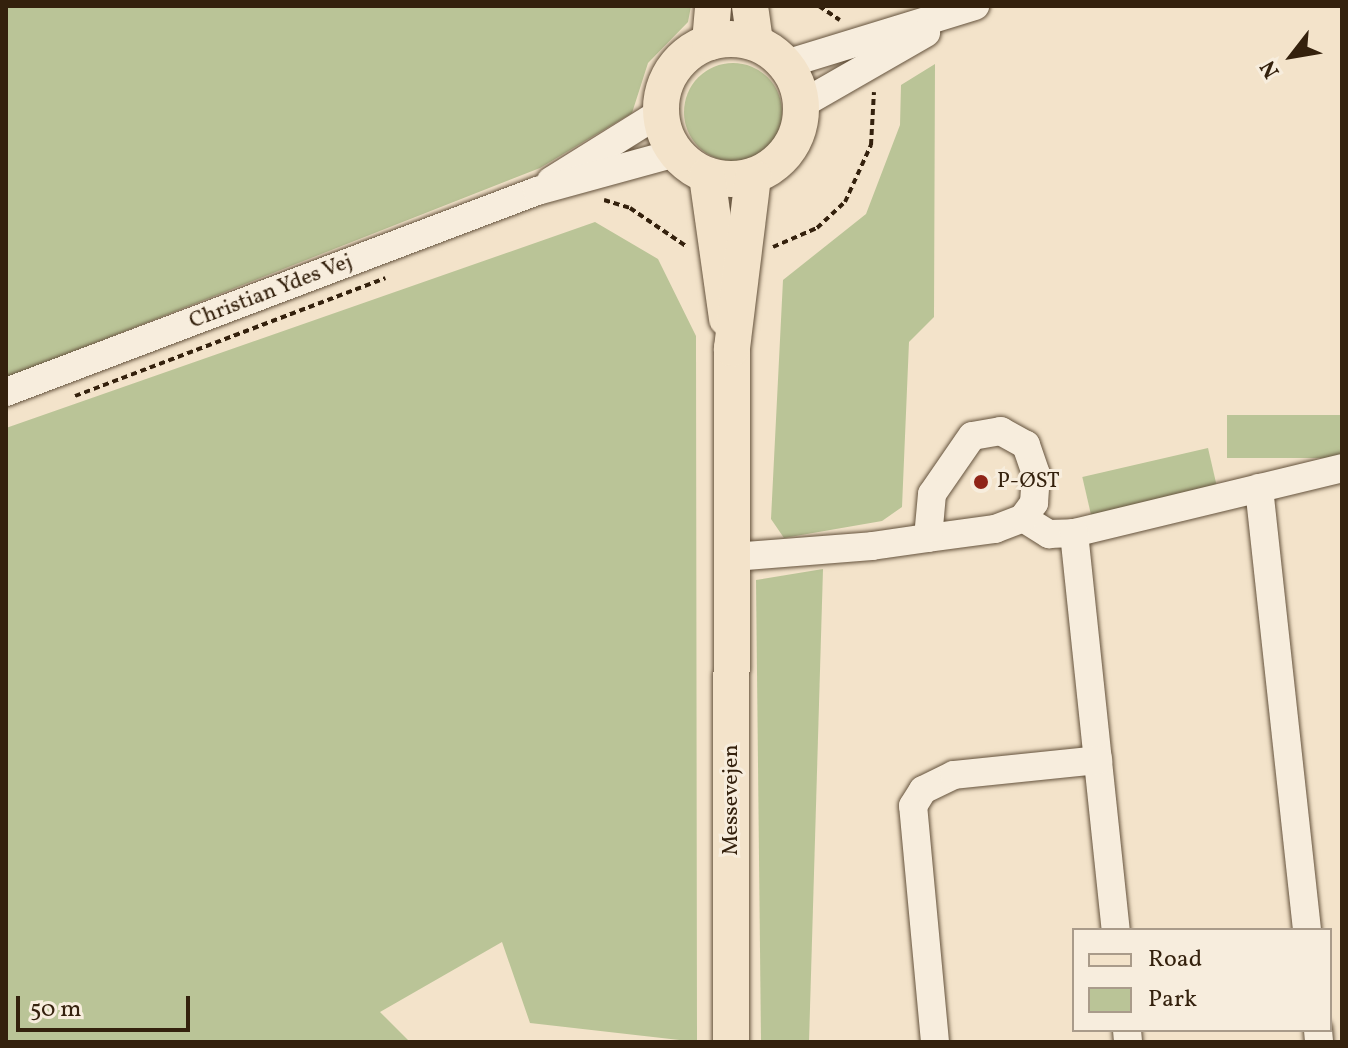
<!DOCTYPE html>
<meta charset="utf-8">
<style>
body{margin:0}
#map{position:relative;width:1348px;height:1048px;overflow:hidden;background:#f3e3ca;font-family:Vollkorn,serif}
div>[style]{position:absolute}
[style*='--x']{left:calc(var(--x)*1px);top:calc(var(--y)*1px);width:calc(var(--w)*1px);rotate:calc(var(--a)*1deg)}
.green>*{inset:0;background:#bac497;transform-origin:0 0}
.round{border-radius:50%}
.path>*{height:4px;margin-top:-2px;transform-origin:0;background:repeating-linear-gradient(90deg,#34210d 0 6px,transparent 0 10px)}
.roads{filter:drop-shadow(0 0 2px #64523c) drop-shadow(0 0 2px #64523c)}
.minor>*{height:28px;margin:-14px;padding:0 14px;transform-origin:14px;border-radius:14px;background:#f7eddd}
.major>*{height:36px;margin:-18px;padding:0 18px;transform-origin:18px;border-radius:18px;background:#f3e3ca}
.major>.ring{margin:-18px;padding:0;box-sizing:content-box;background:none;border:36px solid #f3e3ca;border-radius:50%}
.dots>*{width:22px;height:22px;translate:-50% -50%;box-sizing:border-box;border:4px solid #f7eddd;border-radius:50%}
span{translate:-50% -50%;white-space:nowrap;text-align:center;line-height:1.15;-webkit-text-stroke:6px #f7eddd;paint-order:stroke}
.street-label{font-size:22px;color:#34210d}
.poi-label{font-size:22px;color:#34210d}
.left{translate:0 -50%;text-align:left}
.frame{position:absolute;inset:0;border:8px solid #34210d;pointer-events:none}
.legend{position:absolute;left:1072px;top:928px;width:260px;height:104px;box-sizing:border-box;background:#f7eddd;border:2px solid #a99b8a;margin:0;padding:10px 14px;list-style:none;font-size:24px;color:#34210d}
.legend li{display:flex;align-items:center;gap:16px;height:40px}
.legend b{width:40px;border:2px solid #a99b8a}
.north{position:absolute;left:1252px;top:16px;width:80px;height:80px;-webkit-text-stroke:6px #f7eddd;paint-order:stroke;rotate:239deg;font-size:22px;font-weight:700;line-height:32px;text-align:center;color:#34210d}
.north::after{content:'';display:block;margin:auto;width:28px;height:36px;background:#34210d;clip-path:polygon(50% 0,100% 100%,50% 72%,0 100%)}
.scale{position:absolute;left:16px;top:996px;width:174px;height:36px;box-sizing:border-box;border:4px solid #34210d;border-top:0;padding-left:10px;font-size:24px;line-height:28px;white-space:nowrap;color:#34210d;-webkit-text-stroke:6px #f7eddd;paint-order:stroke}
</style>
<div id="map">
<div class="green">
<div style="clip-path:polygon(6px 6px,691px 6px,688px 22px,648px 63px,632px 113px,540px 168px,6px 378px)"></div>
<div class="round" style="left:684px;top:63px;width:98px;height:98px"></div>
<div style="clip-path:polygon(935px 64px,934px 317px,909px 342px,902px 507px,882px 521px,784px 538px,771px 519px,783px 280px,866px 214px,900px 125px,901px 85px)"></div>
<div style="clip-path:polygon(595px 222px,658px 259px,696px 336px,697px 1042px,530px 1023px,502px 942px,380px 1012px,410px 1042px,6px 1042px,6px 428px)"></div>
<div style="left:1342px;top:415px;width:43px;height:115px;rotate:90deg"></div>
<div style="left:1208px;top:448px;width:40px;height:129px;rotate:77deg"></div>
<div style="clip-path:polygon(823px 569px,809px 1042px,761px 1042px,756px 580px)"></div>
</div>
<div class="path">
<div style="--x:819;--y:6;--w:25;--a:34"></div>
<div style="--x:604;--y:200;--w:27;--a:17"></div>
<div style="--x:630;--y:208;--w:68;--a:34.2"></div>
<div style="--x:773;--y:247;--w:48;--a:-23.4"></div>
<div style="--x:817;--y:228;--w:38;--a:-43"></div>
<div style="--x:845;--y:202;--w:63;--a:-65.5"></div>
<div style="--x:871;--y:145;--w:53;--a:-86.8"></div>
<div style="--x:75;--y:396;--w:332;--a:-20.8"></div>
</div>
<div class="roads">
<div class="minor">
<div style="--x:786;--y:64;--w:198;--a:-17.1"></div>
<div style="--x:802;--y:104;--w:143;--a:-29.8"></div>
<div style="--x:551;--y:181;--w:128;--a:-32"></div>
<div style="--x:6;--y:392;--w:568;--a:-20.73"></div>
<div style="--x:537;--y:191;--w:144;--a:-15.3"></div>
<div style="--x:1259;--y:488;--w:445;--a:83.8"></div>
<div style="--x:1023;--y:518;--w:31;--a:32"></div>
<div style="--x:1049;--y:534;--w:25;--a:-2"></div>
<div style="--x:1074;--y:533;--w:276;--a:-13.6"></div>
<div style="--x:1074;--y:533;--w:399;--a:84"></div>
<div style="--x:733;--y:557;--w:139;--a:-4.5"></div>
<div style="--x:872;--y:546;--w:57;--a:-8.1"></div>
<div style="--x:928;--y:538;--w:68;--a:-7.7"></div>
<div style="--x:995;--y:529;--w:30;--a:-21"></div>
<div style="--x:1023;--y:518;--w:19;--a:-54"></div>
<div style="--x:1034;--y:503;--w:29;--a:-86"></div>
<div style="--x:1036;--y:474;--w:31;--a:-109"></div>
<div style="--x:1026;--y:445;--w:29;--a:-151"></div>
<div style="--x:1001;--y:431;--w:29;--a:170"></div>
<div style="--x:972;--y:436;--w:70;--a:124.6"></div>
<div style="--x:932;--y:494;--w:44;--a:95.2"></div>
<div style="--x:1127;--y:1030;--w:12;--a:85"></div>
<div style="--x:1318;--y:1030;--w:12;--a:85"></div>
<div style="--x:935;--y:1042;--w:237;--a:-95.3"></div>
<div style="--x:913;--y:806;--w:19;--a:-58"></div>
<div style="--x:923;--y:790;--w:34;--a:-26"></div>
<div style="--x:954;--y:775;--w:145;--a:-5.9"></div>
</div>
<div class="major">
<div style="--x:750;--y:6;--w:37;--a:82"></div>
<div class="ring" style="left:661px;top:39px;width:104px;height:104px"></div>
<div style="--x:710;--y:42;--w:36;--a:-85"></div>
<div style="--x:707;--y:176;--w:144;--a:82"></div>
<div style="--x:731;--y:1042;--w:694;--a:-89.92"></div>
<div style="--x:732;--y:348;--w:172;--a:-83"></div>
</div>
</div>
<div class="dots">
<div style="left:981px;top:482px;background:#8f2418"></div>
</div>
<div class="street-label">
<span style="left:271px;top:292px;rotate:-21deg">Christian Ydes Vej</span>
<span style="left:732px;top:800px;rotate:-90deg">Messevejen</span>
</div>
<div class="poi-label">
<span class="left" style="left:997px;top:482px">P-ØST</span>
</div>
<div class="frame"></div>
<ul class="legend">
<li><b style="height:10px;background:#f3e3ca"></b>Road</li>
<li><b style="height:22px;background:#bac497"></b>Park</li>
</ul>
<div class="north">N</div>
<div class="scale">50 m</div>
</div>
